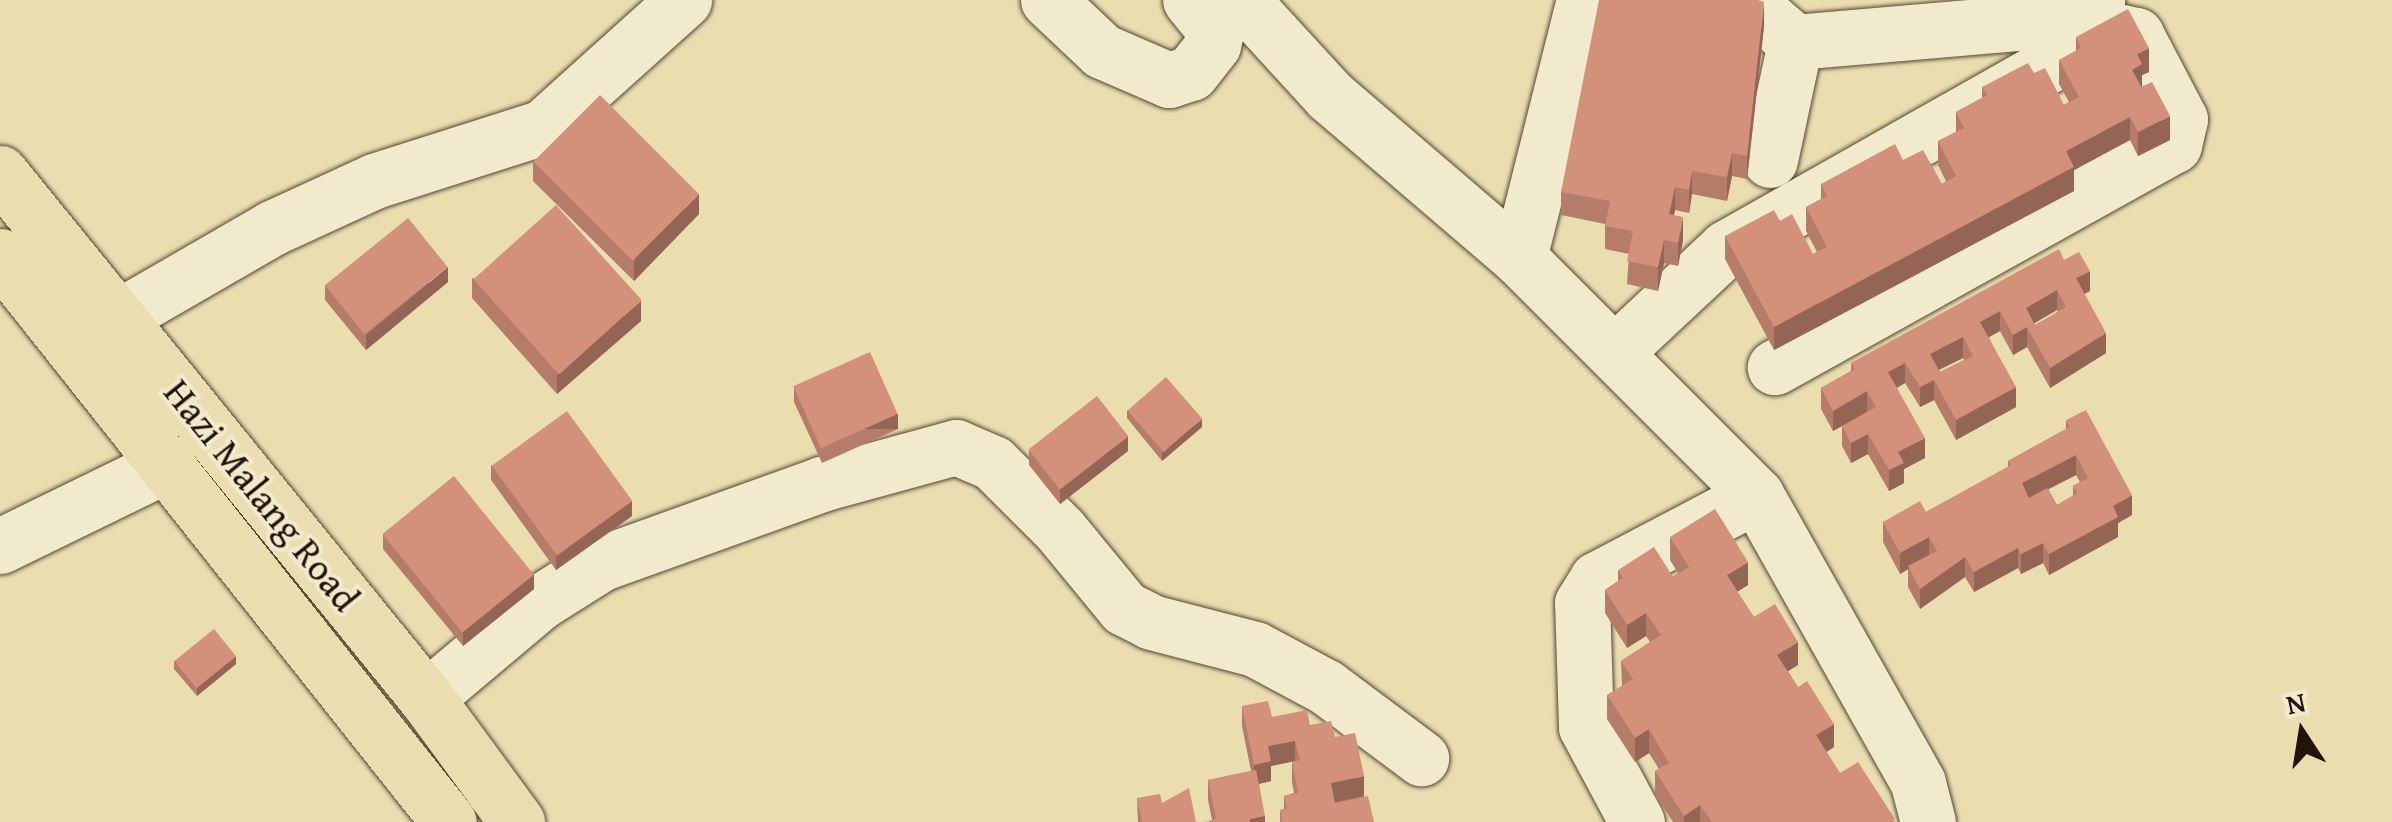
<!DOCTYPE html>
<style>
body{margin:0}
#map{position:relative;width:2392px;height:822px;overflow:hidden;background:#eadeb1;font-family:"Gentium Book Plus",serif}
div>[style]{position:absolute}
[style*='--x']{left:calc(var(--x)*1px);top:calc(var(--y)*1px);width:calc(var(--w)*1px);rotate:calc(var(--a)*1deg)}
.roads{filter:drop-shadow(0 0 2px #544634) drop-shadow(0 0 2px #544634)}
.minor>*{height:55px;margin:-27.5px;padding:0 27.5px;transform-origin:27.5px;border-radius:27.5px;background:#f1eacc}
.major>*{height:55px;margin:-27.5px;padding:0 27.5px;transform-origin:27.5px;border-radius:27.5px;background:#eadeb1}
.wall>*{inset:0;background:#b57c69}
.shaded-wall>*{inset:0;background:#946555;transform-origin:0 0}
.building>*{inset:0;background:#d3907a;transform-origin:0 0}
span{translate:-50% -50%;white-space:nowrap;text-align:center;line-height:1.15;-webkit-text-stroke:8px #f1eacc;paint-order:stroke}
.street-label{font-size:38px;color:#22140a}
.north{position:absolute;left:2252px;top:682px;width:100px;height:100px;-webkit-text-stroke:8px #f1eacc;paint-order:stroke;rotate:348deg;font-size:28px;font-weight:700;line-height:40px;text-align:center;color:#22140a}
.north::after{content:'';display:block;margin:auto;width:35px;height:45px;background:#22140a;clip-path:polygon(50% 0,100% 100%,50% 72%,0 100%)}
</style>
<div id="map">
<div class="roads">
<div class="minor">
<div style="--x:1048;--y:0;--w:74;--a:43.4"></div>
<div style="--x:1102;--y:51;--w:73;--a:23.4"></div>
<div style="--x:1169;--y:80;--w:23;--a:-18"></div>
<div style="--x:1191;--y:73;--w:36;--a:-52"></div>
<div style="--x:1213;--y:45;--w:13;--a:-77"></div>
<div style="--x:1216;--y:32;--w:41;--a:-129.1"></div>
<div style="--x:1242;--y:0;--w:130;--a:47.5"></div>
<div style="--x:1330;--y:96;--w:249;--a:40.6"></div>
<div style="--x:1519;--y:258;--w:335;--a:45"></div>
<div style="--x:1756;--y:495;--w:330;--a:60.6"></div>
<div style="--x:1918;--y:783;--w:40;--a:75.6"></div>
<div style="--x:1746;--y:0;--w:65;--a:40.6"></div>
<div style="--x:1795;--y:42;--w:269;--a:-4.9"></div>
<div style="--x:2063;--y:19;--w:23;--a:-15"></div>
<div style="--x:2085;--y:13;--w:18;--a:-47"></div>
<div style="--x:1770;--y:160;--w:121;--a:-78"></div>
<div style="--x:1519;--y:258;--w:266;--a:-75.9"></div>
<div style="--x:118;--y:317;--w:178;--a:-30"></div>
<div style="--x:272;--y:228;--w:112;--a:-24.7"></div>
<div style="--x:374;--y:181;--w:177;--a:-17.7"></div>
<div style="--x:543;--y:127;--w:190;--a:-42"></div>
<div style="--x:1615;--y:352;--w:152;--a:-43.1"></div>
<div style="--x:1726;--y:248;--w:443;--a:-29.5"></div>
<div style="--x:2112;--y:30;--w:25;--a:12"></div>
<div style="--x:2136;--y:35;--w:95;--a:62.4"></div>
<div style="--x:2180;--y:119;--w:27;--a:103"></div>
<div style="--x:2174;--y:145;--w:457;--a:150.9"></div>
<div style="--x:0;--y:546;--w:187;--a:-26"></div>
<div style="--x:426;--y:698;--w:149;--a:-40.1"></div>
<div style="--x:540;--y:602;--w:73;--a:-32.2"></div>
<div style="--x:602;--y:563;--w:233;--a:-19.8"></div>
<div style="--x:821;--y:484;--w:140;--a:-15.3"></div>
<div style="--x:956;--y:447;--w:40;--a:23.4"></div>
<div style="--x:993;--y:463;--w:95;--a:45"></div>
<div style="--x:1060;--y:530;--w:101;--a:50.6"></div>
<div style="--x:1124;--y:608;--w:30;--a:27"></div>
<div style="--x:1151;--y:622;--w:107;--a:14.6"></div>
<div style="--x:1255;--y:649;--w:81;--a:28.2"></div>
<div style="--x:1326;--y:687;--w:119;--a:36.8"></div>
<div style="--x:1637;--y:822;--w:108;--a:-118.2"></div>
<div style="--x:1586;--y:727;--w:124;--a:-91.8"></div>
<div style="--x:1582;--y:603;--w:28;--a:-58"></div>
<div style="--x:1597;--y:579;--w:157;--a:-27.7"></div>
</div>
<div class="major">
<div style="--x:0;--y:173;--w:676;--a:50.94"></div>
<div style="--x:426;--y:698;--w:154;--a:53.7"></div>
<div style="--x:0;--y:256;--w:722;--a:51.58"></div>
</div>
</div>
<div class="wall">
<div style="clip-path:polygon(1764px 26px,1747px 179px,1732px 176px,1727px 201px,1692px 194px,1689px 213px,1675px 210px,1674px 215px,1683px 240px,1678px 266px,1664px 263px,1658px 291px,1627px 284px,1629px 254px,1605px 249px,1605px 224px,1561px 215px,1561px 192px)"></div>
<div style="clip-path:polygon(2076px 37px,2149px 72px,2142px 75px,2142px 86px,2170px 140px,2138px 156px,2130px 140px,2074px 170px,2074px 191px,1774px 350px,1725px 259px,1725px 236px,1780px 221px,1813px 254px,1817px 252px,1806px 231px,1806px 207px,1821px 199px,1821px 184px,1903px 160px,1942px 184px,1946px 181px,1938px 165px,1938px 141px,1956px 132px,1956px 112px,1982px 98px,1982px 87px,2034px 73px,2064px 105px,2069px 102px,2059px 84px,2059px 60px,2076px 51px)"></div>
<div style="clip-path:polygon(533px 161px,699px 214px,634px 281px,533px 181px)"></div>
<div style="clip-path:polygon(evenodd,2064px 260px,2090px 291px,2084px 294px,2106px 353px,2050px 388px,2027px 347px,2013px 355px,2000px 331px,1989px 337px,2016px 407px,1956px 440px,1934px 400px,1920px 407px,1905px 383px,1896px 388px,1925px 458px,1904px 469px,1904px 483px,1889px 491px,1868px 454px,1851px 463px,1842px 446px,1842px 426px,1867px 412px,1833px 431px,1821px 409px,1821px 388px,1851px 371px,1851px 363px,2064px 260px,2057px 310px,2058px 312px,2035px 325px,2034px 323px,2057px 310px,2064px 260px,1963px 358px,1964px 360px,1940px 372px,1939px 370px,1963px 358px)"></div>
<div style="clip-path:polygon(472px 278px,641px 321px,557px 394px,472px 298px)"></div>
<div style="clip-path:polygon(448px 282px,366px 350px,325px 300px,325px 285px)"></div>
<div style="clip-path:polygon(794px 387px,898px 429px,822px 463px,794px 402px)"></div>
<div style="clip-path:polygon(1127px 410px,1202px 427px,1162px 461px,1127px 418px)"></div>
<div style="clip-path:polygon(evenodd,2066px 420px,2132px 515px,2118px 523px,2118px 537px,2049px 575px,2043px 563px,2021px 574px,2018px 568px,1974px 592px,1965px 577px,1920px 609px,1908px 587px,1908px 569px,1900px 574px,1883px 542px,1883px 522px,1926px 512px,2008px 467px,2008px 461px,2066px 429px,2066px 420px,2076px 475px,2080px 482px,2073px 486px,2073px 496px,2057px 505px,2048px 489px,2076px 475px)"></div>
<div style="clip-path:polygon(1029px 450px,1128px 451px,1060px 504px,1029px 465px)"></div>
<div style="clip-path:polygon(491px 465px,632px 516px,556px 570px,491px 480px)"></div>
<div style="clip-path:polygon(383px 534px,534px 589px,463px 646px,383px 549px)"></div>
<div style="clip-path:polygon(1670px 537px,1748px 585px,1737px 592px,1754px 617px,1798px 665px,1788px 671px,1834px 747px,1826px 752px,1840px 773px,1895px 822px,1673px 822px,1655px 795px,1655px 771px,1659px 769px,1649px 753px,1635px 762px,1607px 719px,1607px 695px,1622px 686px,1621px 661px,1650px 642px,1646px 636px,1627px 648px,1605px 613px,1605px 590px,1618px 581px,1618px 570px,1673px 577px,1678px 573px,1670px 560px)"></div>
<div style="clip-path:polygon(174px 661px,236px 664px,197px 696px,174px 669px)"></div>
<div style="clip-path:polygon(1242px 706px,1272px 717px,1310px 725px,1335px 737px,1364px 796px,1374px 822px,1280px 822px,1280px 810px,1284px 809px,1284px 796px,1294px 793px,1292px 782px,1292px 762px,1295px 761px,1271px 766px,1271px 781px,1259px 784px,1265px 822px,1212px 820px,1208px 800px,1208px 780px,1251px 771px,1242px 726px)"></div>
<div style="clip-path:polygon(1137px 798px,1162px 803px,1196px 822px,1138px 822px)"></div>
</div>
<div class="shaded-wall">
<div style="clip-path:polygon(1764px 2px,1764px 26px,1747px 179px,1747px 156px)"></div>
<div style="clip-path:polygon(2149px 48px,2149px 72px,2142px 75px,2142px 88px,2132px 70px,2137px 54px)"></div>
<div style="clip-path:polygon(2170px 116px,2170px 140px,2138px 156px,2138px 132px)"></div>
<div style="clip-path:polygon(2130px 117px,2130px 140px,2074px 170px,2074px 191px,1774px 350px,1774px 327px,2066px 151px)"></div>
<div style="clip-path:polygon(1732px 153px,1732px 176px,1727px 201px,1727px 177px)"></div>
<div style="clip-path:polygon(1692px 171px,1692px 194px,1689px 213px,1689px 190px)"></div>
<div style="clip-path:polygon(1675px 187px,1675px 210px,1669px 237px,1669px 214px)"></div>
<div style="clip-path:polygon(699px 194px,699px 214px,634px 281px,634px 260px)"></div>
<div style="clip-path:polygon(1683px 217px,1683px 240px,1678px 266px,1678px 243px)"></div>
<div style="clip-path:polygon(1664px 240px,1664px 263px,1658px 291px,1658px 267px)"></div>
<div style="clip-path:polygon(448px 267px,448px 282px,366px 350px,366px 335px)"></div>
<div style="clip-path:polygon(2090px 271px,2090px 291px,2076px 298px,2076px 278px)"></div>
<div style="clip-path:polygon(2057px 290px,2057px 310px,2026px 328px,2026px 308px)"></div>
<div style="clip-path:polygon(641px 301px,641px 321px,557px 394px,557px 374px)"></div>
<div style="clip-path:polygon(2000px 311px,2000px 331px,1980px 342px,1980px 322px)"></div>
<div style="clip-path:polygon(2027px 327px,2027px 347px,2013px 355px,2013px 335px)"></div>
<div style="clip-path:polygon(2106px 333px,2106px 353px,2050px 388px,2050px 368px)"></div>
<div style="clip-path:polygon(1963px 337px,1963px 358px,1930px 374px,1930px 354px)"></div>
<div style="clip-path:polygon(1905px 363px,1905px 383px,1888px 393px,1888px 372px)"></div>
<div style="clip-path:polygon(1934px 380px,1934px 400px,1920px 407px,1920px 387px)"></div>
<div style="clip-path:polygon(2016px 387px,2016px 407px,1956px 440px,1956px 420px)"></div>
<div style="clip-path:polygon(1867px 391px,1867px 412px,1833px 431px,1833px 411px)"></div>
<div style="left:898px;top:414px;width:15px;height:83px;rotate:90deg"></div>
<div style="clip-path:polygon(1202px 419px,1202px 427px,1162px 461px,1162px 452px)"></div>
<div style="clip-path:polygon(1868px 434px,1868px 454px,1851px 463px,1851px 443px)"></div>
<div style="clip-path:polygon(1128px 436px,1128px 451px,1060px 504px,1060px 489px)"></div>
<div style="clip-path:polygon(1925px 438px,1925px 458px,1904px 469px,1904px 483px,1889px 491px,1889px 470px,1898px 452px)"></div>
<div style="clip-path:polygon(2076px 455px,2076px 475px,2022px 503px,2022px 483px)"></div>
<div style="clip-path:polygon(2132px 495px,2132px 515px,2118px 523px,2118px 537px,2049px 575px,2049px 554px,2113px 506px)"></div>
<div style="clip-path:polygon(632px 501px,632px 516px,556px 570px,556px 555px)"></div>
<div style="clip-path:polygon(1929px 537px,1929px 557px,1900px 574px,1900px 553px)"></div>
<div style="clip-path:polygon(2043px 543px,2043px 563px,2021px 574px,2021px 554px)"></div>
<div style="clip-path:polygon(2018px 548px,2018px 568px,1974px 592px,1974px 572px)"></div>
<div style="clip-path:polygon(1965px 557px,1965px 577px,1920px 609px,1920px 589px)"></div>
<div style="clip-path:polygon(1748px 562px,1748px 585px,1727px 598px,1727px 575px)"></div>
<div style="clip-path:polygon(534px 574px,534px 589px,463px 646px,463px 631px)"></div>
<div style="clip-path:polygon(1646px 613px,1646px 636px,1627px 648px,1627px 625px)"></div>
<div style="clip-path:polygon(1798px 642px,1798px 665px,1777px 678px,1777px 655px)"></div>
<div style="clip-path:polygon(236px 656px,236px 664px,197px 696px,197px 688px)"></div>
<div style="clip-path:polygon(1834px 724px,1834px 747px,1816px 759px,1816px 735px)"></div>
<div style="clip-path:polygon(1649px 729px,1649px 753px,1635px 762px,1635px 738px)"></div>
<div style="clip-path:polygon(1295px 741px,1295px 761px,1271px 766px,1271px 781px,1254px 785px,1254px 765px,1268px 746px)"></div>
<div style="clip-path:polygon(1364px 776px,1364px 796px,1331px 803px,1331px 783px)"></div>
<div style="clip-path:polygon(1700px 805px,1700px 822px,1684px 822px,1684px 816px)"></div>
<div style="clip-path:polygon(1265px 816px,1265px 822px,1250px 822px,1250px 819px)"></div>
</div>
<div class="building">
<div style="clip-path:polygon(1599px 0,1758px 0,1764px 2px,1747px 156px,1732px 153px,1727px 177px,1692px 171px,1689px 190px,1675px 187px,1669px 214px,1683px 217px,1678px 243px,1664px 240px,1658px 267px,1627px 261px,1633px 231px,1605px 226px,1610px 201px,1561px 192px)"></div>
<div style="clip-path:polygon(2128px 9px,2149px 48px,2137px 54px,2142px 64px,2132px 70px,2141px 87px,2152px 82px,2170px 116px,2138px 132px,2130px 117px,2066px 151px,2074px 167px,1774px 327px,1725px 236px,1774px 210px,1780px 221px,1792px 214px,1813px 254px,1827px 247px,1806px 207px,1827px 196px,1821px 184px,1895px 144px,1903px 160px,1923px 150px,1942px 184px,1956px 176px,1938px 141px,1964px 128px,1956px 112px,1987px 95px,1982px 87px,2028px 63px,2034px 73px,2045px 68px,2064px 105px,2079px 97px,2059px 60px,2081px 48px,2076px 37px)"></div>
<div style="left:600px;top:95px;width:140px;height:94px;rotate:45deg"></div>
<div style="left:556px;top:205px;width:128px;height:111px;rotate:48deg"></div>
<div style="left:408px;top:218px;width:63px;height:107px;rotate:51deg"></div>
<div style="clip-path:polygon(evenodd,2059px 249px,2064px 260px,2079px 252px,2090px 271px,2076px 278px,2106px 333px,2050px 368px,2027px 327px,2013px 335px,2000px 311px,1980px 322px,2016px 387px,1956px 420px,1934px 380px,1920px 387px,1905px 363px,1888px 372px,1925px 438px,1898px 452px,1904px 463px,1889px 470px,1868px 434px,1851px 443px,1842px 426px,1876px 407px,1867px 391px,1833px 411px,1821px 388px,1855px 369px,1851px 363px,2059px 249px,2057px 290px,2066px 307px,2035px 325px,2026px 308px,2057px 290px,2059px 249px,1963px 337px,1973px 356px,1940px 372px,1930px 354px,1963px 337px)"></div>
<div style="left:870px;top:352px;width:68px;height:84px;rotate:66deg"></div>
<div style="left:1166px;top:377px;width:55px;height:51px;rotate:49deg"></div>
<div style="left:1097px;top:396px;width:51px;height:87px;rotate:52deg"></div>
<div style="clip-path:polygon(evenodd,2086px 410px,2132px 495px,2113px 506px,2118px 517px,2049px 554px,2043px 543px,2021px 554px,2018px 548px,1974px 572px,1965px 557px,1920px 589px,1908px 566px,1937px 551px,1929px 537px,1900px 553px,1883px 522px,1920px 501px,1926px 512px,2011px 465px,2008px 461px,2070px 427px,2066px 420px,2086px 410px,2076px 455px,2088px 478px,2073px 486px,2077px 493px,2057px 505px,2047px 488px,2029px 498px,2022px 483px,2076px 455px)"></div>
<div style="left:567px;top:411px;width:111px;height:93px;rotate:54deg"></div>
<div style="left:454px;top:476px;width:127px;height:92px;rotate:51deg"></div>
<div style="clip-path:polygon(1715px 509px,1748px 562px,1727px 575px,1754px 617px,1775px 604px,1798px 642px,1777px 655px,1798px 687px,1807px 681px,1834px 724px,1816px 735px,1840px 773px,1858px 762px,1895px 819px,1891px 822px,1712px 822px,1700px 805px,1684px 816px,1655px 771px,1669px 763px,1649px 729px,1635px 738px,1607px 695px,1633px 679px,1621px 661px,1661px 635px,1646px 613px,1627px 625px,1605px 590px,1623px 578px,1618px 570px,1654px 547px,1673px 577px,1689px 567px,1670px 537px)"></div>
<div style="left:214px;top:629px;width:35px;height:51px;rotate:51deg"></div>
<div style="clip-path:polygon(1268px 701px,1272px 717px,1307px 710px,1310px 725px,1331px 721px,1335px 737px,1355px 733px,1364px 776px,1331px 783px,1335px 803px,1368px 796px,1374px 822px,1282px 822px,1280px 810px,1287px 809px,1284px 796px,1298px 793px,1292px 762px,1300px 760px,1295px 741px,1268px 746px,1271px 761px,1254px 765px,1242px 706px)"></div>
<div style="clip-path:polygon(1256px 770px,1265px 816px,1250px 819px,1250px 822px,1204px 822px,1216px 819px,1208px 780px)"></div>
<div style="clip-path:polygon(1189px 788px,1196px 822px,1142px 822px,1137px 798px,1160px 794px,1162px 803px)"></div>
</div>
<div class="street-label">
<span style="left:262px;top:495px;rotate:51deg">Hazi Malang Road</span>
</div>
<div class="north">N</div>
</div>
